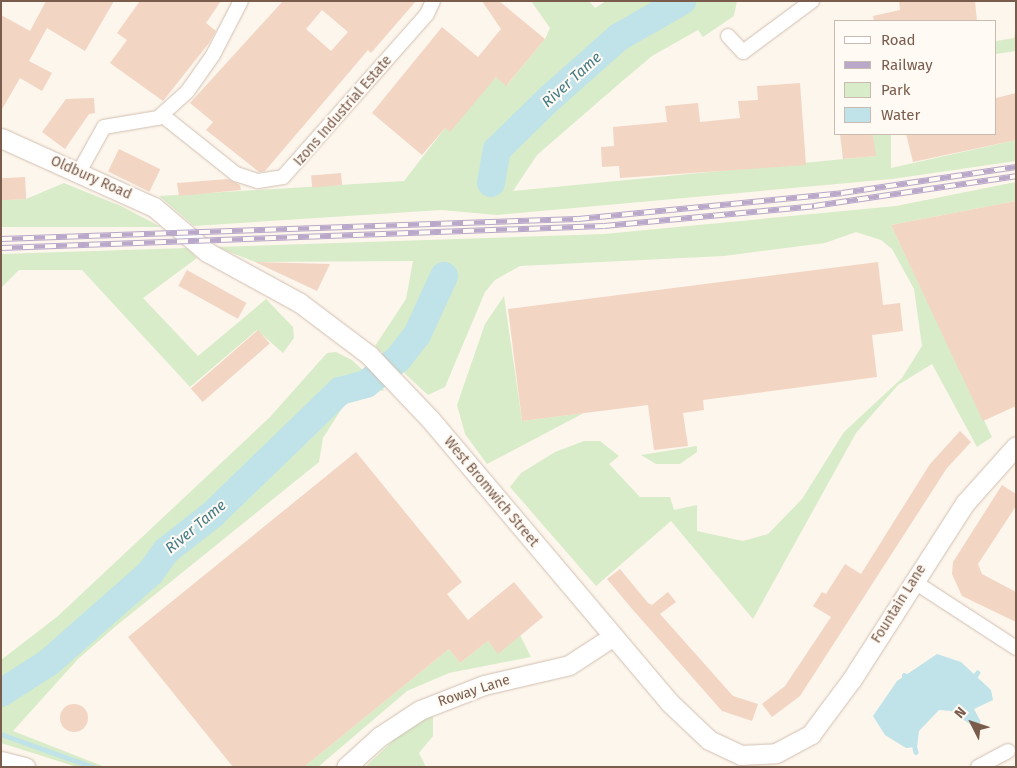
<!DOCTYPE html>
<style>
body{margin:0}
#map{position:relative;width:1017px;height:768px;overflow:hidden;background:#fdf6ec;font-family:"Fira Sans",sans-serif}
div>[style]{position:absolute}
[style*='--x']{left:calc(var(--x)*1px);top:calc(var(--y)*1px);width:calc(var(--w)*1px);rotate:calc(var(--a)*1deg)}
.green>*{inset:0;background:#d8ecc9}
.water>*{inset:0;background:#bfe3e8}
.stream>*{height:4.5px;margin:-2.25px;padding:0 2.25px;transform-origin:2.25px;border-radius:2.25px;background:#bfe3e8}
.river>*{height:28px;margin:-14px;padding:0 14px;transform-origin:14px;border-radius:14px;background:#bfe3e8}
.building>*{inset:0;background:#f3d5c3;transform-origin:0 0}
.round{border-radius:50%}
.roads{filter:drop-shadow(0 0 1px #d1beb0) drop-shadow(0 0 1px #d1beb0)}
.street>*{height:14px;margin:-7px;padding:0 7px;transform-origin:7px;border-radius:7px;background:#fff}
.secondary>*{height:19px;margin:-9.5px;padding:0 9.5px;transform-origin:9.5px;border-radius:9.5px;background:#fff}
.rail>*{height:5.5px;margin-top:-2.75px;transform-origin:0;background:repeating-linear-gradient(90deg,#fffaf3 0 11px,#b9a8c9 0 22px);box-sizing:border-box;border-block:1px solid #b9a8c9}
span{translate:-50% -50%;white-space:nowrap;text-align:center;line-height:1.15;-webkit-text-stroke:4px #fffaf3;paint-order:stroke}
.street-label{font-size:14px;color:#7a5c4d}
.water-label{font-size:15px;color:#437c86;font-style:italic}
.frame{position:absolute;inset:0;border:2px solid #7a5c4d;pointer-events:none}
.legend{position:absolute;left:834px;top:20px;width:162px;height:115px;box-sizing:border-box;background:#fffaf3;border:1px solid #cabbb1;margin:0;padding:6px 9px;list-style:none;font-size:15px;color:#7a5c4d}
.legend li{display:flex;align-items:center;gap:10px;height:25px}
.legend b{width:25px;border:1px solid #cabbb1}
.north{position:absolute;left:947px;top:698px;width:50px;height:50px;-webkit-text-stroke:4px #fffaf3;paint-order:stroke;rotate:311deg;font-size:14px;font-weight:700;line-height:20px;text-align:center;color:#7a5c4d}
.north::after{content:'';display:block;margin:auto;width:18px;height:22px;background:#7a5c4d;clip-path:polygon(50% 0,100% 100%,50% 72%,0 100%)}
</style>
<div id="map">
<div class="green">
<div style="clip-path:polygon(531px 1px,589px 1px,595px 8px,606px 1px,737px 1px,734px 16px,703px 37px,698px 30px,652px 56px,620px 83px,537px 155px,513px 191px,875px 156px,873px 134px,891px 134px,891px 168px,1016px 140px,1016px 161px,892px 179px,497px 215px,441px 210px,194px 226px,159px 196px,404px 181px,445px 128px,496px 77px,507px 85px,545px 39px,550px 28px)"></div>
<div style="clip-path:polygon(1016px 23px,1016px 51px,996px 54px,996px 41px,1014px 38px)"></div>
<div style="clip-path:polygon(1016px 182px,1016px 201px,891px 225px,992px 437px,977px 447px,932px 364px,898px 385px,856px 433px,753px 619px,671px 521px,596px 586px,510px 487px,521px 473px,555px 452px,584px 441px,600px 441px,619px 456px,609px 464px,640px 497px,670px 497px,674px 510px,697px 505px,697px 531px,743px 541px,768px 534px,802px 499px,844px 432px,902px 378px,922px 346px,914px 289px,892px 249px,881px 240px,856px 232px,825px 243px,724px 256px,520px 266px,495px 280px,485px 292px,445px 387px,428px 395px,375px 346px,406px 299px,413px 261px,255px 262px,217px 247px,604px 234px,896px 206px)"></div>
<div style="clip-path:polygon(64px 183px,121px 206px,161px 227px,1px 227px,1px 200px,26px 199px)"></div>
<div style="clip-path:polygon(187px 248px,197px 258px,143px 298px,198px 356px,266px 299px,293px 327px,294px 338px,283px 353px,257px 330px,190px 387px,82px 270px,19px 270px,1px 288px,1px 254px)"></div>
<div style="clip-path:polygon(504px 296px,522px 421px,584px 413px,487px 464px,465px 434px,457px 405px,485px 324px)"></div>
<div style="clip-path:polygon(336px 352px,352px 360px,385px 391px,368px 389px,344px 405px,323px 438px,319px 462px,116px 626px,78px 659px,13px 731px,105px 767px,77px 767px,1px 743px,1px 660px,58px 616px,270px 417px,327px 353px)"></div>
<div style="clip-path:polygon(697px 446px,697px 452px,680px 464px,656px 464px,641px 455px)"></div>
<div style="clip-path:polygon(520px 635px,531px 657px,449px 673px,407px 691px,318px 767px,304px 767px,449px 649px,460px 663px,488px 641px,498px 653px)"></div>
<div style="clip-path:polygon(433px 715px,433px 736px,419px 753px,426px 767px,365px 767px,398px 736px)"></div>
</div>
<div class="water">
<div style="clip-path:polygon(937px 654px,961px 662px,991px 690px,993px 700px,974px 709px,981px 722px,974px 727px,951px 711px,939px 710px,919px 731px,917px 747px,906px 748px,885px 735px,873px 716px,897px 681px)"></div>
</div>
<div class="stream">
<div style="--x:904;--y:675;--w:4;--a:27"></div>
<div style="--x:975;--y:676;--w:4;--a:-56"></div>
<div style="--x:1;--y:734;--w:98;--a:19.7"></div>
<div style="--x:915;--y:748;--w:4;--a:76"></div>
</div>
<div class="river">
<div style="--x:491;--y:183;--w:34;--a:-80"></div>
<div style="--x:497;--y:150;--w:74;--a:-44.5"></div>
<div style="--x:550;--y:98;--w:92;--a:-41.5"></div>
<div style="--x:619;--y:37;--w:73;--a:-29.7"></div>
<div style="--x:1;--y:693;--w:56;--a:-32.6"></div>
<div style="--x:48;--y:663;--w:136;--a:-41.4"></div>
<div style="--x:150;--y:573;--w:27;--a:-54"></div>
<div style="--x:166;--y:551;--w:60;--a:-38.2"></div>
<div style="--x:213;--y:514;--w:177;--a:-44.1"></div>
<div style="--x:340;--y:391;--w:27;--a:-15"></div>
<div style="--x:366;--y:384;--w:41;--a:-38"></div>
<div style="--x:398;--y:359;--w:31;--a:-52"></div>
<div style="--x:417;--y:335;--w:65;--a:-65.4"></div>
</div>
<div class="building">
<div style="clip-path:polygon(46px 1px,114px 1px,85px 51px,47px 28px,29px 61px,52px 73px,42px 91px,20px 78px,1px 111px,1px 15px,30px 31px)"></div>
<div style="clip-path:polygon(140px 1px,221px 1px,206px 23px,216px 31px,209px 43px,163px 101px,110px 63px,127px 40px,117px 33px)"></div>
<div style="clip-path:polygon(evenodd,283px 1px,416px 1px,371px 53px,368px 50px,265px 171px,259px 172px,206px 130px,213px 122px,190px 103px,283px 1px,322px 10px,348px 32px,331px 51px,306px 29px,322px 10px)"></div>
<div style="clip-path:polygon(482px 1px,499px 1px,545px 39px,506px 86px,496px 77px,450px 132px,445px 128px,422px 155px,372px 113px,442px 27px,478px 57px,501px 29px)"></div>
<div style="clip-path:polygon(899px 1px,975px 1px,977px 21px,874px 21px,873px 16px,900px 10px)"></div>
<div style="clip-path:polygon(800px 83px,806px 165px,620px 178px,619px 166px,602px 167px,601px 147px,614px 146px,613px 127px,667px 122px,665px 106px,698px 103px,700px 122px,740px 118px,738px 101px,758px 100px,757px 86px)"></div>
<div style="clip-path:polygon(1016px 93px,1016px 140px,913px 162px,906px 134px,996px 134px,996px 98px)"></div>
<div style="clip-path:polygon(94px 98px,95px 113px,89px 114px,65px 149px,42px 132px,66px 99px)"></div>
<div style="clip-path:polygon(840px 134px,873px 134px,876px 156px,843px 159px)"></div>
<div style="left:119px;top:149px;width:46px;height:25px;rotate:26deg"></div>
<div style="left:341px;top:173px;width:12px;height:30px;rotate:85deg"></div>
<div style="left:25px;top:177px;width:22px;height:24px;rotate:87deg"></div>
<div style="clip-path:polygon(228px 179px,240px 185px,241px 190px,179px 196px,177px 183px)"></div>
<div style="clip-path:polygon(1016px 201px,1016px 406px,983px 421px,891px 225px)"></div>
<div style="clip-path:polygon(255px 262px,330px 264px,317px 291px)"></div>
<div style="clip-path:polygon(878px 262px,883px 305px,900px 303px,903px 331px,872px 335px,877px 377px,703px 400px,704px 410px,683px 413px,688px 446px,654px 450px,648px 405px,522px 421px,508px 309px)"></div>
<div style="left:187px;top:270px;width:68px;height:18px;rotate:29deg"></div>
<div style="left:258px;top:330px;width:18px;height:89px;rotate:49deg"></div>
<div style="clip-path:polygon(960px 431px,971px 442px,947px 468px,800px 696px,772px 717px,762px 704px,785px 686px,831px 617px,813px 606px,822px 592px,826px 594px,845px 564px,861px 574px,930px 464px)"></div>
<div style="clip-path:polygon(356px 452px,462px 582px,447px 594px,468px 620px,514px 582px,543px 617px,498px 654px,488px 641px,460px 663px,449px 649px,304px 767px,233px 767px,128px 637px)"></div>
<div style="clip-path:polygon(1002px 485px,1016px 494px,1016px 506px,978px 564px,982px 574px,1016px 592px,1016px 622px,962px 596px,952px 574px,953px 562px)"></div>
<div style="clip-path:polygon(620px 569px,648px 603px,652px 605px,668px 592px,676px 602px,660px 614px,733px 696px,758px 704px,752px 721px,722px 711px,633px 610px,607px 579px)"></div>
<div class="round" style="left:60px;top:704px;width:28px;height:28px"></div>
</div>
<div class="roads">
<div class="street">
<div style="--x:728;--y:36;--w:22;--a:47"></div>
<div style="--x:743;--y:52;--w:86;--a:-36.5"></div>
<div style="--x:162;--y:115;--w:95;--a:38.6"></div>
<div style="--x:236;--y:174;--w:23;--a:18"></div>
<div style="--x:258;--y:181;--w:25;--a:-9"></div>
<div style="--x:283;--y:177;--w:217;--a:-48.5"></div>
<div style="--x:427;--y:14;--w:14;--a:-65"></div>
<div style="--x:79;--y:172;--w:51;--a:-60.9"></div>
<div style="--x:104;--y:127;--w:55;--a:-9.5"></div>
<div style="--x:158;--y:118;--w:39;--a:-42"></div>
<div style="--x:187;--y:92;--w:45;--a:-54.9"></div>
<div style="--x:213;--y:55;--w:61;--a:-62.6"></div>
<div style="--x:913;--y:581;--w:123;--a:33"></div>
<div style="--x:978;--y:767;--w:34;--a:-28"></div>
</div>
<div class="secondary">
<div style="--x:1;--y:138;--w:168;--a:24.3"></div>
<div style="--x:154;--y:207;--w:70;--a:40.3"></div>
<div style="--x:207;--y:252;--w:106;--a:28.7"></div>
<div style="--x:300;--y:303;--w:86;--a:37"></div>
<div style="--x:369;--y:355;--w:88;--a:46.4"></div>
<div style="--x:430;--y:419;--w:370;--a:49.8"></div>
<div style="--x:669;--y:702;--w:55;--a:43.5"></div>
<div style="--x:709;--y:740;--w:35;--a:25"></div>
<div style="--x:741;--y:755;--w:35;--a:-3"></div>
<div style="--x:776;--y:753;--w:40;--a:-28"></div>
<div style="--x:811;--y:734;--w:69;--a:-53.3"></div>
<div style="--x:852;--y:679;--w:209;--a:-57.3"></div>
<div style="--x:965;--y:503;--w:76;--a:-48.2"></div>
<div style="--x:1;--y:761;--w:25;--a:14"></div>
<div style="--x:346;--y:767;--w:45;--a:-42.3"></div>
<div style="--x:379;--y:737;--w:49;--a:-33.4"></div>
<div style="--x:420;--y:710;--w:69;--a:-21.3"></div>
<div style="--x:484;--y:685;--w:87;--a:-13.2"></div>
<div style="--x:569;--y:665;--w:51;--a:-33.1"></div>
</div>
</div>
<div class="rail">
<div style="--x:1;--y:239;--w:577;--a:-1.99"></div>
<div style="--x:578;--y:219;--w:265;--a:-5.6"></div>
<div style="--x:842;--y:193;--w:176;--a:-8.5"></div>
<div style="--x:1;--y:248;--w:603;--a:-2.09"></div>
<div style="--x:604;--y:226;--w:211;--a:-5.4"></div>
<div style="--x:814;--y:206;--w:204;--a:-8.4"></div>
</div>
<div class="street-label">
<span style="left:343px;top:111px;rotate:-49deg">Izons Industrial Estate</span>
<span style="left:91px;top:178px;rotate:24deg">Oldbury Road</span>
<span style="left:491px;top:492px;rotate:50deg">West Bromwich Street</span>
<span style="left:899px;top:604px;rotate:-58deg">Fountain Lane</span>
<span style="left:474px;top:691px;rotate:-18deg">Roway Lane</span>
</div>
<div class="water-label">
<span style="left:572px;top:80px;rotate:-42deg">River Tame</span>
<span style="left:196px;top:527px;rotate:-40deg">River Tame</span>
</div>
<div class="frame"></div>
<ul class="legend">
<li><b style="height:6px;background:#fff"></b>Road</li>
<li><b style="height:6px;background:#b9a8c9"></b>Railway</li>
<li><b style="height:14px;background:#d8ecc9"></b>Park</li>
<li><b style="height:14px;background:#bfe3e8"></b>Water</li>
</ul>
<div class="north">N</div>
</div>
